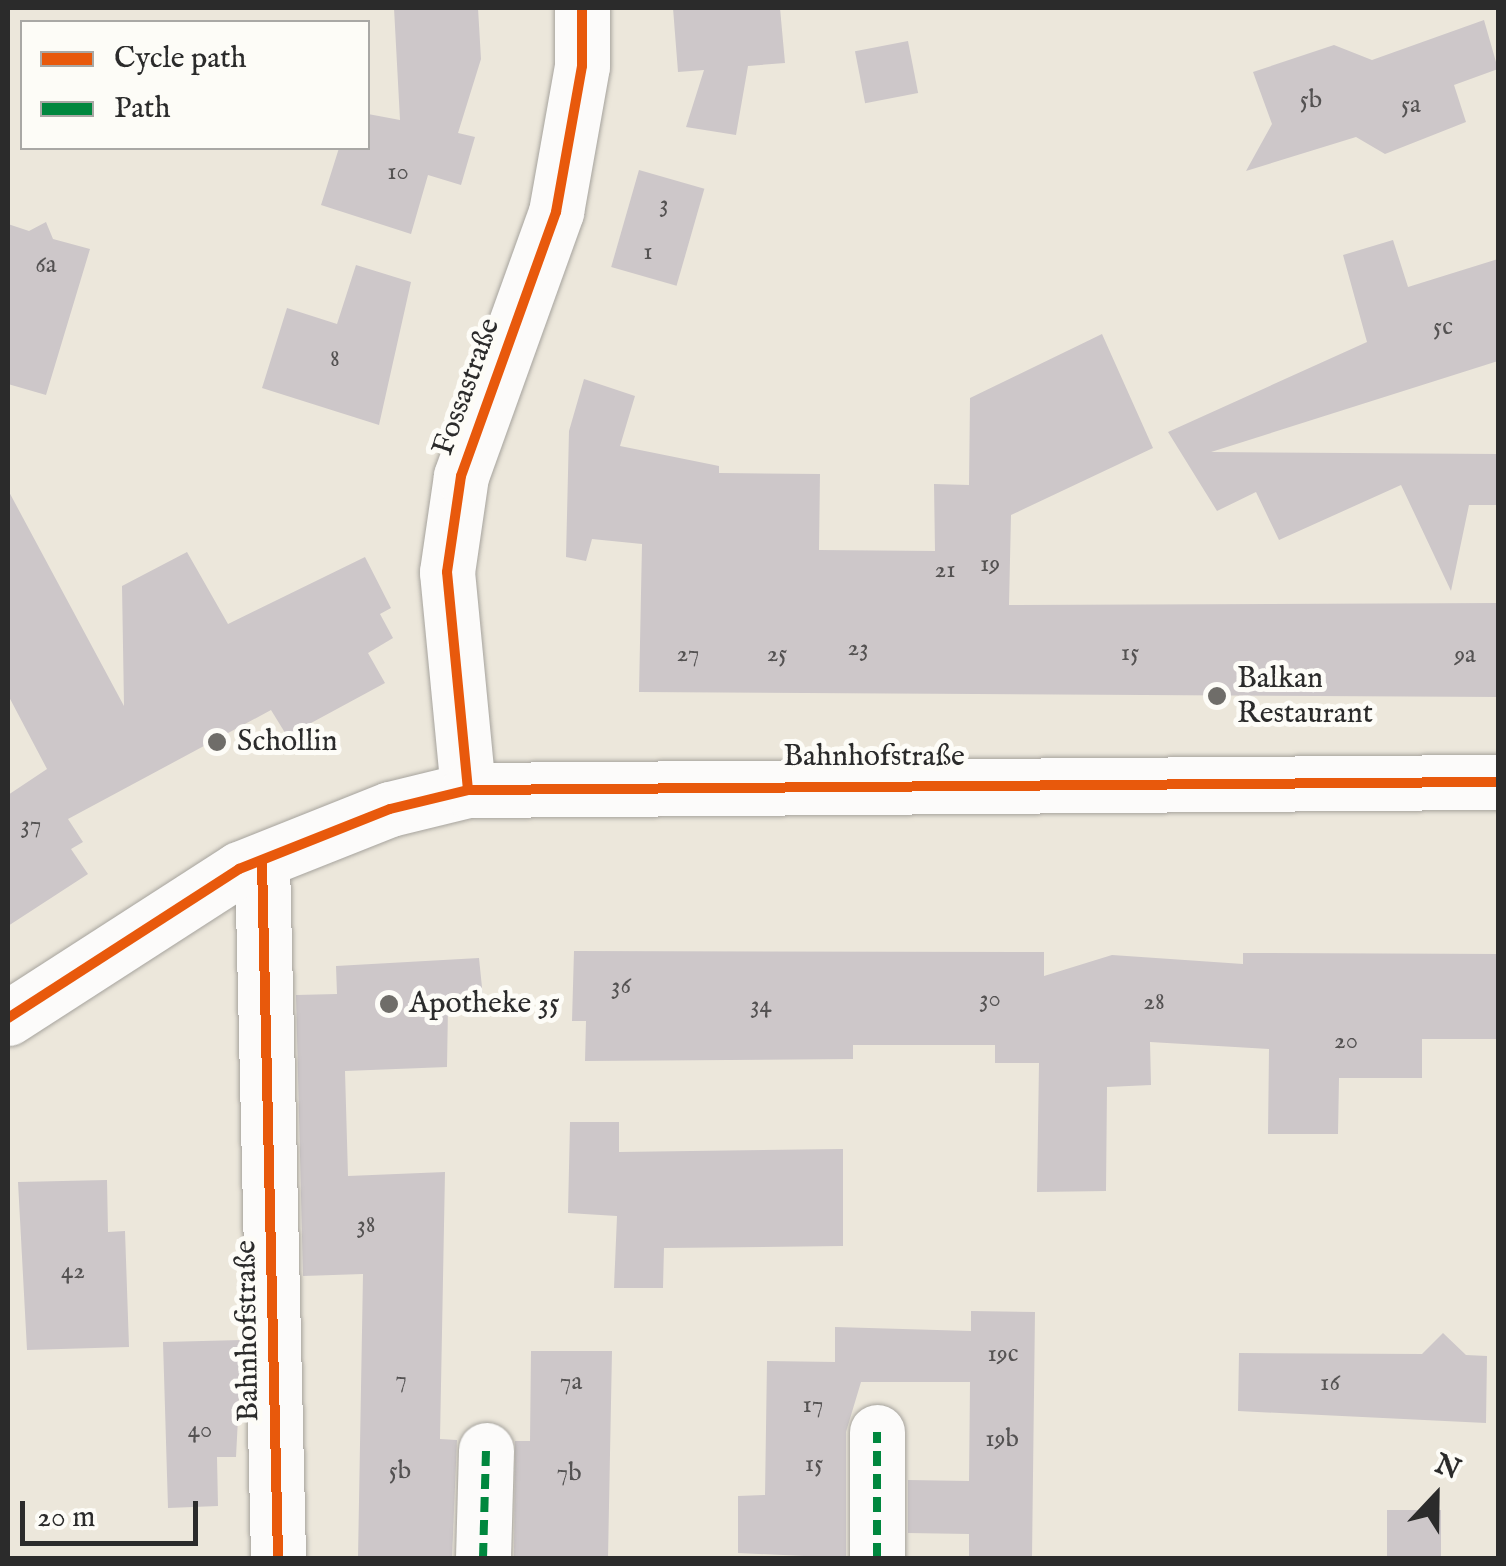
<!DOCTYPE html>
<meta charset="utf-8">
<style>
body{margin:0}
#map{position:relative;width:1506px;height:1566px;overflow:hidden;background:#ece7db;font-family:"IM FELL English",serif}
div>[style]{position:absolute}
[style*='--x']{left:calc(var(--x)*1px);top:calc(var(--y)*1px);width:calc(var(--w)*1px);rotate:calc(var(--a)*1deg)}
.building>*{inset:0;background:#cdc7c9;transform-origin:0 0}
.roads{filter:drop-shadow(0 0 2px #a6a39d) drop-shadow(0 0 2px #a6a39d)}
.minor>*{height:55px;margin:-27.5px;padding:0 27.5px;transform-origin:27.5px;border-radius:27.5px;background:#fcfbfa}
.tertiary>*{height:55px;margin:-27.5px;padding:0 27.5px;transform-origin:27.5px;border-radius:27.5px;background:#fcfbfa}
.quiet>*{height:8px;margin-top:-4px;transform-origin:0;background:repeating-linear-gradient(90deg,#00873e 0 15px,transparent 0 23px)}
.cycleway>*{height:10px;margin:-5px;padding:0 5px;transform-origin:5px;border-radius:5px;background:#e8590c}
.dots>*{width:28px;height:28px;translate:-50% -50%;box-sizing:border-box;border:5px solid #fdfcf7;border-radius:50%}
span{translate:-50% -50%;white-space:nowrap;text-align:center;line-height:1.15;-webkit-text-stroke:10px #fdfcf7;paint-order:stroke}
.number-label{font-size:25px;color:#545252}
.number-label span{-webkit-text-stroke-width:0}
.street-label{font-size:30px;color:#2b2b2b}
.poi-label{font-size:30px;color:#2b2b2b}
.left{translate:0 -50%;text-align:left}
.frame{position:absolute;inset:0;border:10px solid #2b2b2b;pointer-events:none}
.legend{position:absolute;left:20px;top:20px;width:350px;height:130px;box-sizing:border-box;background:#fdfcf7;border:2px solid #a9a8a5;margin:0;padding:12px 18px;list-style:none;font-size:30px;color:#2b2b2b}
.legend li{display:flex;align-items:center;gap:20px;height:50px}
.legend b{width:50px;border:2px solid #a9a8a5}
.north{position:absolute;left:1386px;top:1446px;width:100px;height:100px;-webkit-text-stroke:8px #fdfcf7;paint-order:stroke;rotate:22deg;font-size:28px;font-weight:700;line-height:40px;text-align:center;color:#2b2b2b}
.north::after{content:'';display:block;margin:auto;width:35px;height:45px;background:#2b2b2b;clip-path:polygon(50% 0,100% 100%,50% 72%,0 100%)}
.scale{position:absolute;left:20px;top:1501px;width:178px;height:45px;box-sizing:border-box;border:5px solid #2b2b2b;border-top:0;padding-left:12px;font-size:30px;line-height:35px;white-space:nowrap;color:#2b2b2b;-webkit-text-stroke:8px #fdfcf7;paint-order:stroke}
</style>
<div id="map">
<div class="building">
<div style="clip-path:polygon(394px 8px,478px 8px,481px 59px,458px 133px,475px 137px,461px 185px,428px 175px,411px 234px,321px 205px,339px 148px,368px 148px,368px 114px,400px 120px)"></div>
<div style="clip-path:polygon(673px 8px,780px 8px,785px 63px,748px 66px,736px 135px,686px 127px,704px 70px,678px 72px)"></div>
<div style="clip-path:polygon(1484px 20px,1498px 69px,1454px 85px,1466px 122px,1385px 154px,1356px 137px,1246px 171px,1272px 124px,1253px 72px,1334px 45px,1372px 60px)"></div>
<div style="left:908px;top:41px;width:53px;height:54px;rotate:79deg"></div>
<div style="left:639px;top:170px;width:68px;height:101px;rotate:16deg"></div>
<div style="clip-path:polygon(46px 222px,53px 239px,90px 249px,46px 395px,8px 384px,8px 224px,29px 231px)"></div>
<div style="clip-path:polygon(1393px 240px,1408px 287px,1498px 259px,1498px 361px,1211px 452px,1498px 454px,1498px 505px,1469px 505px,1451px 591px,1401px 485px,1279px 540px,1256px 492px,1217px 511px,1168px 432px,1367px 342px,1343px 255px)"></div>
<div style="clip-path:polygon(356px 265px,411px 282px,379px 425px,262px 388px,287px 308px,337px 324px)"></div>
<div style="clip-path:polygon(1102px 334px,1153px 448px,1011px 515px,1009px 605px,1498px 603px,1498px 697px,639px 692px,642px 544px,592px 539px,586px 561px,566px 557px,569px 431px,584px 379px,635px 396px,620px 446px,719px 466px,719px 473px,820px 474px,819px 550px,935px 551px,934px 484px,969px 485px,970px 398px)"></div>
<div style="clip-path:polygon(8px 490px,124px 706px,122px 586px,187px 552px,228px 624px,365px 557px,391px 608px,380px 614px,393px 638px,368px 653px,385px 683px,287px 736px,271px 710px,68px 819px,83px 842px,71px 849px,88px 874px,8px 926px,8px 795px,47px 769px,8px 695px)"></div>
<div style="clip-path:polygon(574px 951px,1044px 952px,1044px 976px,1112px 955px,1243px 964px,1243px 953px,1498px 954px,1498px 1039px,1422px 1039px,1422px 1078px,1339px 1078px,1338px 1134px,1268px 1134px,1269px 1049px,1150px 1042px,1151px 1085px,1107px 1087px,1106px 1191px,1037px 1192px,1039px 1063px,995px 1063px,995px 1045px,853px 1045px,853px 1059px,585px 1061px,586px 1021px,572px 1021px)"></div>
<div style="clip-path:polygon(479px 958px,484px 1007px,448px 1007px,447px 1067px,345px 1071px,348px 1176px,445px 1172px,440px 1439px,457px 1440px,452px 1558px,358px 1558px,363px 1274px,303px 1276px,296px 995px,337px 994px,336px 966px)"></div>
<div style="clip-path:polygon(570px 1122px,619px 1122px,619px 1152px,843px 1149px,843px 1246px,664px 1248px,663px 1288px,614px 1288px,617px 1216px,568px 1213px)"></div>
<div style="clip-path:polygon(107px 1180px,108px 1232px,125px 1231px,129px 1347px,27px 1350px,18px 1182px)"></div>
<div style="clip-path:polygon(971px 1311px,1035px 1312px,1032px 1558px,969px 1558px,969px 1534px,908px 1533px,908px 1480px,969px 1481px,970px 1382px,861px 1382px,846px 1432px,846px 1558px,738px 1553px,738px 1496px,765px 1495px,767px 1361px,835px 1362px,835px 1327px,971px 1331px)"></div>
<div style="clip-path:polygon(1443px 1333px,1466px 1355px,1487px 1356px,1486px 1423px,1238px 1411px,1239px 1353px,1422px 1354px)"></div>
<div style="clip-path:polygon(242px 1340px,236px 1457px,217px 1457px,218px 1506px,168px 1508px,163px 1342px)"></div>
<div style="clip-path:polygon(531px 1351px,612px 1351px,608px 1558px,514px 1558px,515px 1441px,530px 1441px)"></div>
<div style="left:1387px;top:1510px;width:54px;height:48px"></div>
</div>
<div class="roads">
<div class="minor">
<div style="--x:262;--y:862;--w:696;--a:88.68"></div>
<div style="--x:483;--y:1558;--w:108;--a:-88.4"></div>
<div style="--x:877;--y:1558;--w:126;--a:-90"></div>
</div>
<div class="tertiary">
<div style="--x:468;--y:790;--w:219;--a:-95.5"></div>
<div style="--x:447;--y:572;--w:97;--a:-81.7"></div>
<div style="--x:461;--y:476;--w:281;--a:-70.2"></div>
<div style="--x:556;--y:212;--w:148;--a:-79.9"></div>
<div style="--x:582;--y:66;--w:58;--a:-90"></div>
<div style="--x:8;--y:1018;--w:275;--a:-32.8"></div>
<div style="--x:239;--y:869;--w:162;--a:-21.7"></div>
<div style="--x:390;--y:809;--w:80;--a:-13.7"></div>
<div style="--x:468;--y:790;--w:1030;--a:-0.45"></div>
</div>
</div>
<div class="quiet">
<div style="--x:483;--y:1558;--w:108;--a:-88.4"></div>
<div style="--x:877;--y:1558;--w:126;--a:-90"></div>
</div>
<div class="cycleway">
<div style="--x:468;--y:790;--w:219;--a:-95.5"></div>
<div style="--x:447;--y:572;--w:97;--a:-81.7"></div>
<div style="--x:461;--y:476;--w:281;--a:-70.2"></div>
<div style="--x:556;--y:212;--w:148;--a:-79.9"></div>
<div style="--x:582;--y:66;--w:58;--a:-90"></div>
<div style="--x:262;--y:862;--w:696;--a:88.68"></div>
<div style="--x:8;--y:1018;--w:275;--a:-32.8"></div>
<div style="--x:239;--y:869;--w:162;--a:-21.7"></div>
<div style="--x:390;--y:809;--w:80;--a:-13.7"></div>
<div style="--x:468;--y:790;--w:1030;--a:-0.45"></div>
</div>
<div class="dots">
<div style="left:1217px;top:696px;background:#6f6d69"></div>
<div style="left:217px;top:742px;background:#6f6d69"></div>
<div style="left:389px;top:1004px;background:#6f6d69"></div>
</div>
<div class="number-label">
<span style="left:1311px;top:100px">5b</span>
<span style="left:1411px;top:105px">5a</span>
<span style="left:398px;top:172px">10</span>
<span style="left:664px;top:204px">3</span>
<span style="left:648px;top:252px">1</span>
<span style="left:46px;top:265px">6a</span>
<span style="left:1443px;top:327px">5c</span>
<span style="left:335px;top:359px">8</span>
<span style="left:990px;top:564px">19</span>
<span style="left:945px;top:570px">21</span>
<span style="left:858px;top:648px">23</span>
<span style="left:1130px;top:653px">15</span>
<span style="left:688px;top:654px">27</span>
<span style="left:777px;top:654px">25</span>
<span style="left:1465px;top:655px">9a</span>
<span style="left:31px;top:825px">37</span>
<span style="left:621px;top:986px">36</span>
<span style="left:990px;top:999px">30</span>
<span style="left:1154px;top:1002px">28</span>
<span style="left:761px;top:1005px">34</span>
<span style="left:1346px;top:1041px">20</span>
<span style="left:366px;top:1225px">38</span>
<span style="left:73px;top:1271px">42</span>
<span style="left:1003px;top:1354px">19c</span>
<span style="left:401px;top:1380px">7</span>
<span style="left:571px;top:1382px">7a</span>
<span style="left:1330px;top:1383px">16</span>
<span style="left:813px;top:1405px">17</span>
<span style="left:200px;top:1430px">40</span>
<span style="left:1002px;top:1439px">19b</span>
<span style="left:814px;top:1464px">15</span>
<span style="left:400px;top:1471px">5b</span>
<span style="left:569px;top:1473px">7b</span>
</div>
<div class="street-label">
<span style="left:467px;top:387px;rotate:-70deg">Fossastraße</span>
<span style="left:874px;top:757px">Bahnhofstraße</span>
<span style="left:248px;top:1331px;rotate:-91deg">Bahnhofstraße</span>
</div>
<div class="poi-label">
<span class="left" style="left:1237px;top:696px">Balkan<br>Restaurant</span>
<span class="left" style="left:237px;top:742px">Schollin</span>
<span class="left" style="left:409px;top:1004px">Apotheke 35</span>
</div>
<div class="frame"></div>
<ul class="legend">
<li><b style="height:12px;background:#e8590c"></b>Cycle path</li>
<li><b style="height:12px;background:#00873e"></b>Path</li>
</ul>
<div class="north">N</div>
<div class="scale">20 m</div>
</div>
